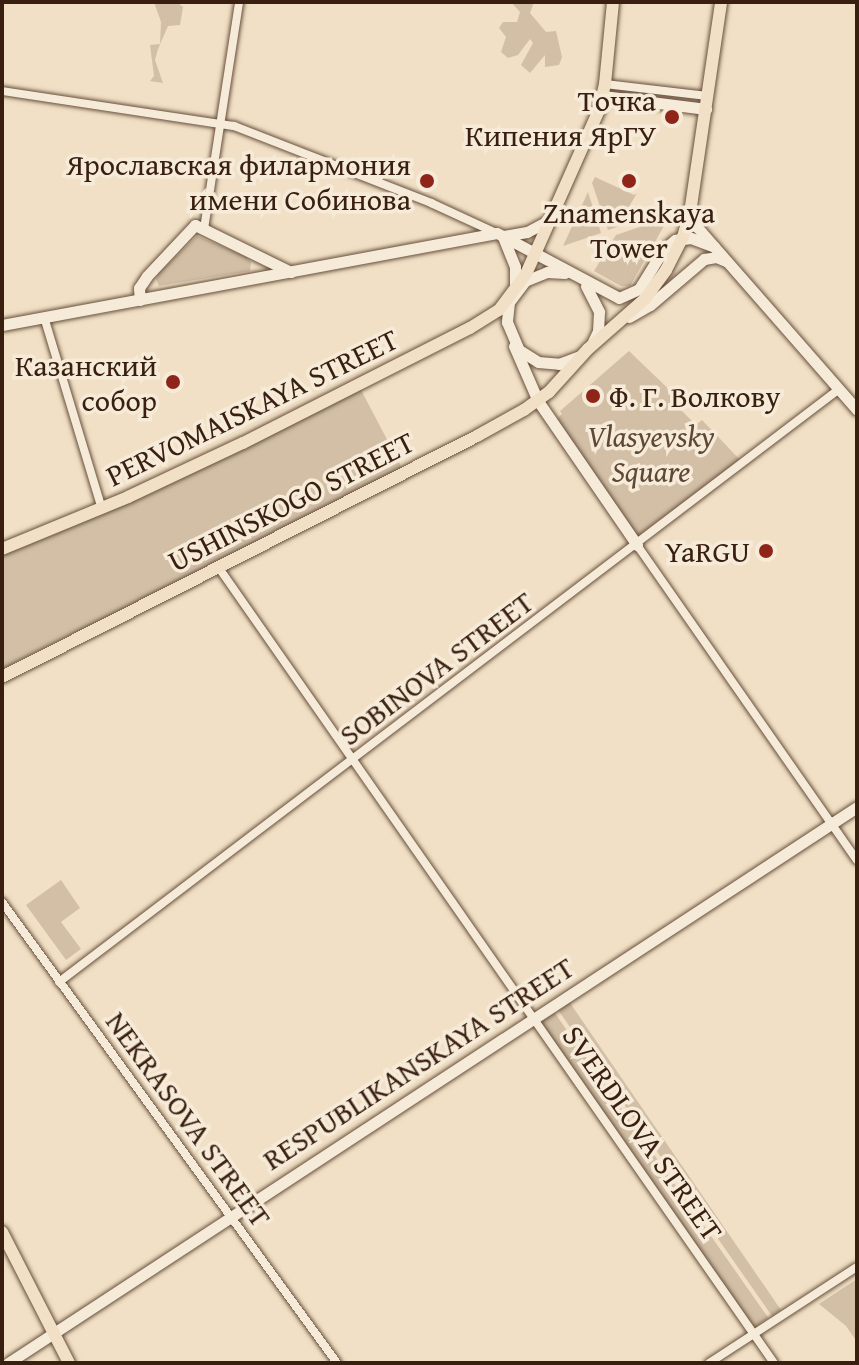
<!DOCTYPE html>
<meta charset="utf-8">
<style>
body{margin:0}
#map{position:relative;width:859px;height:1365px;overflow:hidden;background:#f1e0c5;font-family:"Gentium Book Plus",serif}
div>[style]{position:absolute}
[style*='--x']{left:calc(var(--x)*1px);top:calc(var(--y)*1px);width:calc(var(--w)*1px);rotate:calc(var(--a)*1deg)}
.green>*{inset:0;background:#d2bfa6;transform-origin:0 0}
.roads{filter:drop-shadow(0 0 2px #674f3c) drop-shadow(0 0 2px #674f3c)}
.street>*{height:8px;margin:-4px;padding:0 4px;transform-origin:4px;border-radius:4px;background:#f6ebd9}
.secondary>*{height:11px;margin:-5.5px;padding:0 5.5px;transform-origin:5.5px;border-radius:5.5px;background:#f6ebd9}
.primary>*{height:12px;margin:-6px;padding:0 6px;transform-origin:6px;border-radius:6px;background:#f1e0c5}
.dots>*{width:22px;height:22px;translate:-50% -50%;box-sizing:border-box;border:4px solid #f6ebd9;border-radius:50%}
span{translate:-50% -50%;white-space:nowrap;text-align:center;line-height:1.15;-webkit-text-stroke:7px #f6ebd9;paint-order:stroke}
.poi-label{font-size:30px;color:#391f0f}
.right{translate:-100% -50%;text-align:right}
.left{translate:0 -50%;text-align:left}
.street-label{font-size:30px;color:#391f0f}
.park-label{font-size:30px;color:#5f4735;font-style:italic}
.frame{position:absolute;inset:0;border:4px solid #391f0f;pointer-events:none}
</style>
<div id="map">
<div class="green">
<div style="clip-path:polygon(154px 2px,177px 2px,183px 7px,180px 25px,168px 26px,158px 49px,155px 60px,163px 83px,150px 81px,154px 76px,150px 45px,160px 44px,161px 22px)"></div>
<div style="clip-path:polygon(511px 2px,534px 2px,530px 13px,546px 32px,556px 31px,562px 57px,559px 65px,545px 67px,545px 55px,530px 73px,521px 65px,533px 43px,530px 39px,518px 55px,508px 58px,501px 52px,506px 37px,499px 28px,503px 22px,517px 22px,520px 12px)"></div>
<div style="clip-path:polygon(595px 177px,634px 195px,637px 193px,617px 227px,608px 230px,592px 183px)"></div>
<div style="clip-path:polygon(588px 192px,601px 233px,563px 246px)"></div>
<div style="clip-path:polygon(669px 217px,630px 286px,621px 286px,594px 271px,616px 235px)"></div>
<div style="clip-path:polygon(197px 236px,245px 256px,251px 262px,250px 271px,159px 286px,156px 279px,159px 273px)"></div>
<div style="clip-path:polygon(629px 351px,678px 398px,674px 403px,696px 425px,702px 420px,742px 462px,637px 542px,553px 422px,562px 414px,560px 411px)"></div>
<div style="clip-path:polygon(360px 388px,403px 470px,2px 669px,2px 552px)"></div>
<div style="clip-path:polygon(61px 880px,80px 908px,61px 922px,81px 949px,66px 960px,26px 905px)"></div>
<div style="clip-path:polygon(568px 1000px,781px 1310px,772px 1316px,556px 1007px)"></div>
<div style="left:552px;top:1009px;width:377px;height:17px;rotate:55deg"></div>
<div style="clip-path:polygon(857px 1279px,857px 1342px,846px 1326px,819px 1304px)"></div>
</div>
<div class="roads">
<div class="street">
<div style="--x:605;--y:84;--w:103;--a:6.7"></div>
<div style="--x:2;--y:91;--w:235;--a:8.6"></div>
<div style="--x:234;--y:126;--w:212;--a:21.3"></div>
<div style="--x:431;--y:203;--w:72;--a:24.8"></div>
<div style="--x:204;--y:229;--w:230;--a:-81.2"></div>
<div style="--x:44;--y:317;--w:201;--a:73.2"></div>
<div style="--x:637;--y:545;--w:384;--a:55.1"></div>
<div style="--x:219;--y:568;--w:970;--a:55.08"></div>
<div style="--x:2;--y:902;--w:570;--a:53.99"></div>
<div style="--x:59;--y:982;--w:980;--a:-37.24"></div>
<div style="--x:709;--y:1363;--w:176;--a:-33"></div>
</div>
<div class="secondary">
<div style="--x:603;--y:96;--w:104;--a:7.2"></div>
<div style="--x:690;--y:213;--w:16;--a:63"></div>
<div style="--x:697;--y:227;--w:243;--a:48.8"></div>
<div style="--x:504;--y:236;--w:23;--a:-10"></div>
<div style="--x:527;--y:232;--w:26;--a:-28"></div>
<div style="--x:503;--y:237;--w:32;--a:68"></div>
<div style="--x:515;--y:267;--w:22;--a:90"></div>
<div style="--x:565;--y:273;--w:18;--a:-177"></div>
<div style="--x:547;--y:272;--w:24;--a:158"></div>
<div style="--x:525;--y:281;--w:26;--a:127"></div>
<div style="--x:509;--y:302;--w:20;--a:96"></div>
<div style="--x:507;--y:322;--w:30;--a:67"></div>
<div style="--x:519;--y:350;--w:22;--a:32"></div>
<div style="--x:538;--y:362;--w:21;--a:5"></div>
<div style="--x:559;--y:364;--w:22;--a:-21"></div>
<div style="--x:586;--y:286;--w:29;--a:63"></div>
<div style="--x:599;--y:312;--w:19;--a:93"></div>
<div style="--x:598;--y:331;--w:14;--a:115"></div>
<div style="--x:140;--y:300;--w:12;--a:-95"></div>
<div style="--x:139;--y:288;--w:14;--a:-56"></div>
<div style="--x:147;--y:276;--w:70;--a:-46.7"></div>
<div style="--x:195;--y:225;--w:107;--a:26.1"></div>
<div style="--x:629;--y:317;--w:24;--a:-30"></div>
<div style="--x:650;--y:305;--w:71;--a:-40.4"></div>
<div style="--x:704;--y:259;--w:12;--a:-9"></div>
<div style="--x:716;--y:257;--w:11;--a:22"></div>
<div style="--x:2;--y:325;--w:503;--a:-10.53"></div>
<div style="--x:497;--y:233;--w:138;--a:28"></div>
<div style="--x:619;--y:298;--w:22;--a:-24"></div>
<div style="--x:639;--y:289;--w:46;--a:-58.4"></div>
<div style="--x:663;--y:250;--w:16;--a:-40"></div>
<div style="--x:675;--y:240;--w:16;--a:-7"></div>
<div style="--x:691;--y:238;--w:25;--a:21"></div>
<div style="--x:514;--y:346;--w:60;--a:66.4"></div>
<div style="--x:538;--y:401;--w:175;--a:55.5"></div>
<div style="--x:8;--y:1363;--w:1015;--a:-33.22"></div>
</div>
<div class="primary">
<div style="--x:2;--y:549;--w:136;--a:-22.4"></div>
<div style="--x:128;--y:497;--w:127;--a:-25.2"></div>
<div style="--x:243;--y:443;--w:254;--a:-26.9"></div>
<div style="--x:470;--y:328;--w:34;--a:-32"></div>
<div style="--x:499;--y:310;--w:45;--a:-53.1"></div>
<div style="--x:526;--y:274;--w:180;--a:-66"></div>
<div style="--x:599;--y:110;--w:27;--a:-77"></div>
<div style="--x:605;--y:84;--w:82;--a:-84.4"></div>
<div style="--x:2;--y:677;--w:533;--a:-26.9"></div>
<div style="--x:477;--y:436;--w:54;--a:-29"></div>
<div style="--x:524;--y:410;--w:31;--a:-36"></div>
<div style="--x:549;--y:392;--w:58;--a:-47.8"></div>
<div style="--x:588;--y:349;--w:76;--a:-41.3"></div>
<div style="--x:645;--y:299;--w:36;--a:-54"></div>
<div style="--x:666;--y:270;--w:37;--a:-63"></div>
<div style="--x:683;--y:237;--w:25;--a:-74"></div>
<div style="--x:690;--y:213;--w:213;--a:-81.6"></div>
<div style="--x:2;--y:1232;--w:147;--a:62.9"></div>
</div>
</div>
<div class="dots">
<div style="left:672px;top:117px;background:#8f2418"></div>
<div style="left:427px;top:181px;background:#8f2418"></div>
<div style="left:629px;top:181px;background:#8f2418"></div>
<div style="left:173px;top:382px;background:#8f2418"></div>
<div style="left:593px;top:396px;background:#8f2418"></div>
<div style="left:766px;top:551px;background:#8f2418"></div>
</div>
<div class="poi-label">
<span class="right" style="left:656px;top:117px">Точка<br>Кипения ЯрГУ</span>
<span class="right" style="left:411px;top:181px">Ярославская филармония<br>имени Собинова</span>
<span style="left:629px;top:229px">Znamenskaya<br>Tower</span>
<span class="right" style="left:157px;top:382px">Казанский<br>собор</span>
<span class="left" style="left:609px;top:396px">Ф. Г. Волкову</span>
<span class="right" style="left:750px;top:551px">YaRGU</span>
</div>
<div class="street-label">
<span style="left:252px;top:407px;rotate:-26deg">PERVOMAISKAYA STREET</span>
<span style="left:291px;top:501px;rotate:-27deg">USHINSKOGO STREET</span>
<span style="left:436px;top:668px;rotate:-37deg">SOBINOVA STREET</span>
<span style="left:418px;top:1063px;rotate:-33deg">RESPUBLIKANSKAYA STREET</span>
<span style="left:189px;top:1119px;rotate:54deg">NEKRASOVA STREET</span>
<span style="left:643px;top:1133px;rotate:55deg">SVERDLOVA STREET</span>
</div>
<div class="park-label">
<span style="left:651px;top:453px">Vlasyevsky<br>Square</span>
</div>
<div class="frame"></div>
</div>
